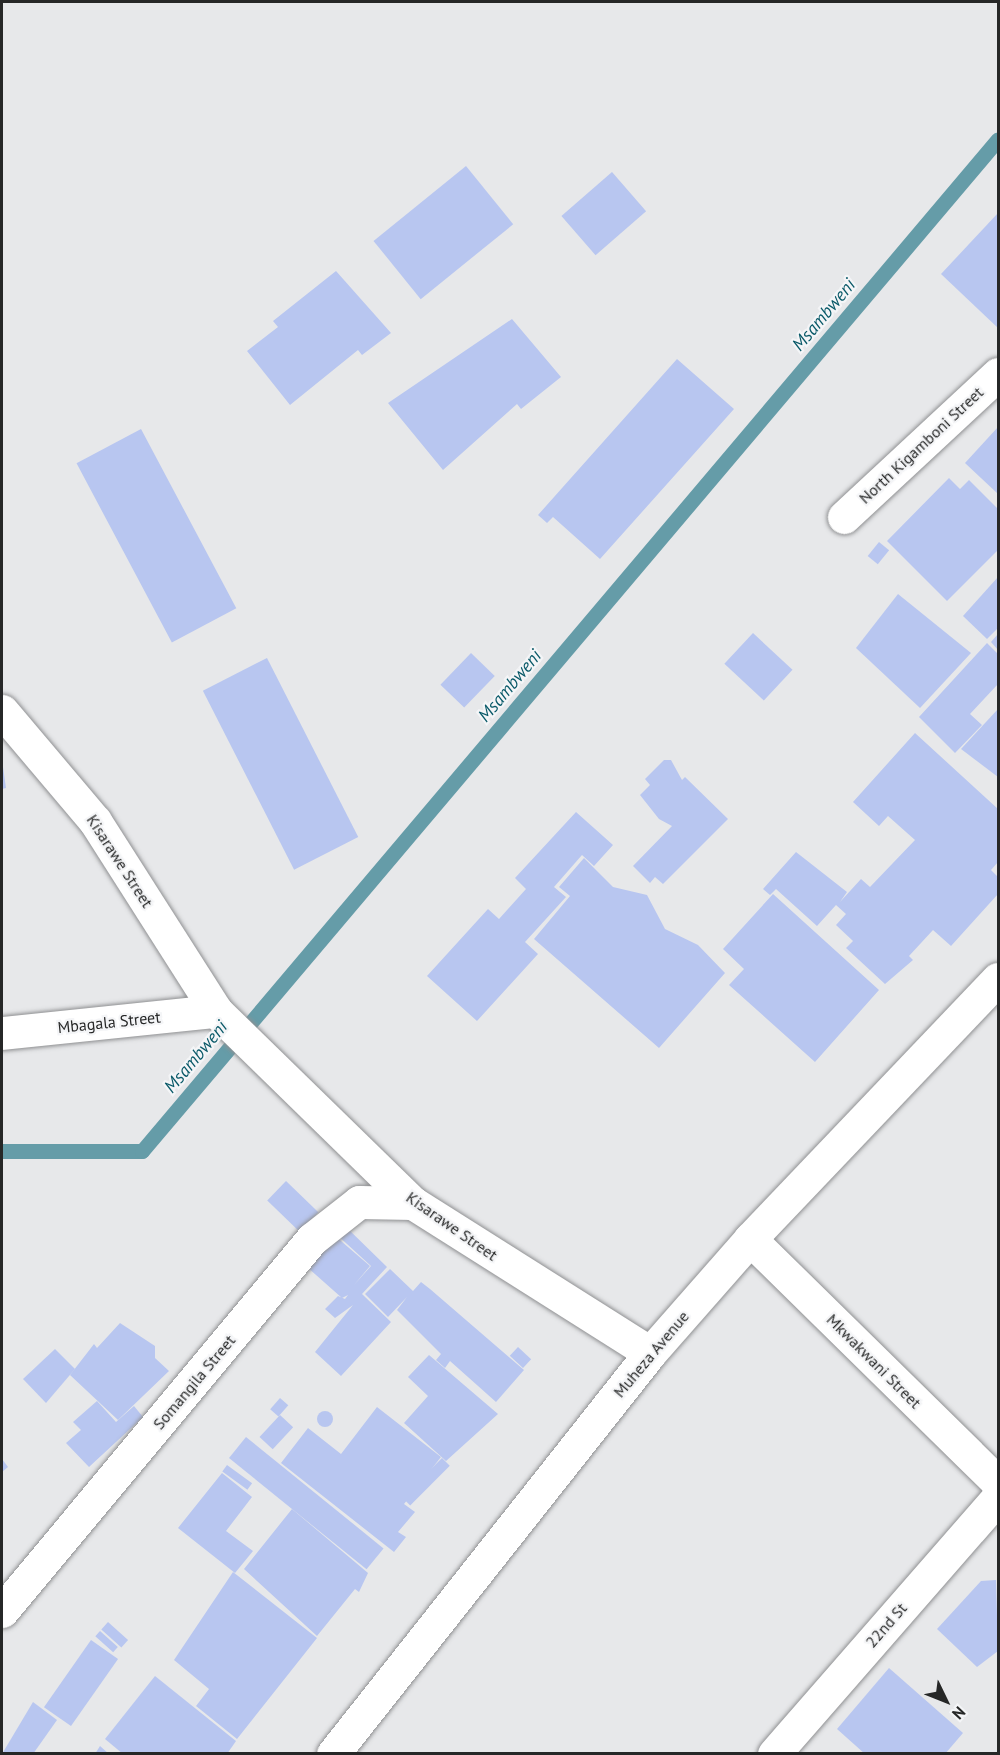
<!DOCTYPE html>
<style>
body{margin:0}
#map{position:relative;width:1000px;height:1755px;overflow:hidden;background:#e7e8ea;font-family:"PT Sans",sans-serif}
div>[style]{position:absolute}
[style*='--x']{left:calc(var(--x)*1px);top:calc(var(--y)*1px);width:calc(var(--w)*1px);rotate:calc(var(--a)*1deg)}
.stream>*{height:15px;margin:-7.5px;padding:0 7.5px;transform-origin:7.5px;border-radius:7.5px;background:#659ca8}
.building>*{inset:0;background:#b8c6f0;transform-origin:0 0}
.round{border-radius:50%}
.roads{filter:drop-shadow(0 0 2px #8f9092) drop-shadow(0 0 2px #8f9092)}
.minor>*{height:33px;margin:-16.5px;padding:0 16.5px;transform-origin:16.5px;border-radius:16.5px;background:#fff}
span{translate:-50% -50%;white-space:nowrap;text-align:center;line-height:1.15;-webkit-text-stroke:4.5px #f4f5f7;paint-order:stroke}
.street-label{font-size:16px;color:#262727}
.water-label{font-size:18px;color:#095968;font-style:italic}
.frame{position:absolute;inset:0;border:3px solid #262727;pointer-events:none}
.north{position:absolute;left:916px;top:1671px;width:60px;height:60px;-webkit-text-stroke:4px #f4f5f7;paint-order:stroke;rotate:133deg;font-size:16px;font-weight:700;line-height:24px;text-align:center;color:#262727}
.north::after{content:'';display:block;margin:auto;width:21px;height:27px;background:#262727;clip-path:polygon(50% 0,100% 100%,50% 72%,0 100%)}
</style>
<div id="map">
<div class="stream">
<div style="--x:2;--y:1151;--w:140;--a:0"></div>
<div style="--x:142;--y:1151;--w:1325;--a:-49.77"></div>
</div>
<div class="building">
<div style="left:466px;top:166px;width:75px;height:119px;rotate:51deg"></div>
<div style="left:612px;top:172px;width:52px;height:67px;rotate:49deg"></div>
<div style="clip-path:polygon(998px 213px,998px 328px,941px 274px)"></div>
<div style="clip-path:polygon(336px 271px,391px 333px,362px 355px,358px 350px,290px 405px,247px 351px,278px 327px,273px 321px)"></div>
<div style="clip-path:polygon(512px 319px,561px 377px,521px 409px,517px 404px,443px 470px,388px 403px)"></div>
<div style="clip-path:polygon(677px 359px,734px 409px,600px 559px,553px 517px,547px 523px,538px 515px)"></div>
<div style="clip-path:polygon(998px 427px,998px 494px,965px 463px)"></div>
<div style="left:141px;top:429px;width:203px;height:73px;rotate:62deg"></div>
<div style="clip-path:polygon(949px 478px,960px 489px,969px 480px,998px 509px,998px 550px,947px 601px,887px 541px)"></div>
<div style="left:879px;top:542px;width:13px;height:18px;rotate:39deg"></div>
<div style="clip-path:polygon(998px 577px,998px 628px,987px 639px,963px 616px)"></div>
<div style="clip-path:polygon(898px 594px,971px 653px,920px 708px,856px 648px)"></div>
<div style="left:753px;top:633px;width:54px;height:42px;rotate:43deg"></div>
<div style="clip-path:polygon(998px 634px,998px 650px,991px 642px)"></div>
<div style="clip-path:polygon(987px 643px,998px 654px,998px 684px,970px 714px,982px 725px,955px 753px,919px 717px)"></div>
<div style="left:471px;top:653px;width:33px;height:44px;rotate:44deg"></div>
<div style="left:267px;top:658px;width:201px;height:72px;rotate:63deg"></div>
<div style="clip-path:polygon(998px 709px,998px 777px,961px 749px)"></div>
<div style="clip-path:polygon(915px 733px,998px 809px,998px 862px,991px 870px,998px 877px,998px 894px,951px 946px,933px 930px,909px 956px,913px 960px,885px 984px,846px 948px,853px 941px,836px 925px,846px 914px,836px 905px,817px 926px,776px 889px,770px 895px,763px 889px,796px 852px,847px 892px,840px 902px,861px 879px,870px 887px,915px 840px,888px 816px,879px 826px,853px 802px)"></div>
<div style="clip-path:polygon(2px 760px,6px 788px,2px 789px)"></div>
<div style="clip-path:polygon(664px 760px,671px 760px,682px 780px,685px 777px,728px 819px,663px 884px,655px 877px,650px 883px,633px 866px,672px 826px,659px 819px,640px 795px,650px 785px,645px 779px)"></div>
<div style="clip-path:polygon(576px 812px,613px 845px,594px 866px,582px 855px,554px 887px,566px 897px,525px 942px,538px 954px,477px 1021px,427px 976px,488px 909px,499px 919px,526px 889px,515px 878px)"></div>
<div style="clip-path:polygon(584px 858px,613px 887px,647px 895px,665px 929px,698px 945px,725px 973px,659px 1048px,534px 939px,570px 896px,559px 887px)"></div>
<div style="clip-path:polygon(773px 894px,879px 990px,815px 1062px,729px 985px,744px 969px,723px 949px)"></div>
<div style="left:286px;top:1181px;width:45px;height:27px;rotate:44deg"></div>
<div style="clip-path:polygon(343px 1224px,387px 1267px,362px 1294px,391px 1322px,341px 1376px,315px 1352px,353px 1305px,335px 1318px,325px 1309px,338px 1296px,345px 1299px,348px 1295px,342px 1298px,307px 1267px,334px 1235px,370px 1266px,354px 1285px,371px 1266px,335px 1233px)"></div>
<div style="clip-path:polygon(390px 1269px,413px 1291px,421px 1282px,430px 1289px,524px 1370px,496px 1402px,450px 1361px,445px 1368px,436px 1360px,441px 1354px,397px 1310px,407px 1297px,388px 1317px,365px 1294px)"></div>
<div style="clip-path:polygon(120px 1323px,155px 1346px,155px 1358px,169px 1371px,118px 1420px,70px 1375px,94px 1344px,97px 1348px)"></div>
<div style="left:518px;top:1347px;width:18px;height:12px;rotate:43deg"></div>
<div style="clip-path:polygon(55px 1349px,75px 1369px,46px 1403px,23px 1379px)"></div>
<div style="clip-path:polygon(429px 1355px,498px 1414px,446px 1461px,404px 1423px,428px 1396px,408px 1377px)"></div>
<div style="left:280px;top:1398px;width:11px;height:15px;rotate:41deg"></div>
<div style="clip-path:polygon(97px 1401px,116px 1422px,134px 1406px,143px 1417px,89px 1467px,66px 1443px,81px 1430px,73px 1422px)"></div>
<div style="clip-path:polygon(377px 1407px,441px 1457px,404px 1504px,415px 1512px,398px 1532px,406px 1537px,394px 1552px,281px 1463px,308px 1428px,341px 1454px)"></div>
<div class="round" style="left:317px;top:1411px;width:16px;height:16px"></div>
<div style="left:280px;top:1415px;width:18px;height:30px;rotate:43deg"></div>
<div style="left:246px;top:1437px;width:177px;height:27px;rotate:39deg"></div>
<div style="left:442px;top:1458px;width:11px;height:56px;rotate:45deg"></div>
<div style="clip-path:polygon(2px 1459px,8px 1467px,2px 1472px)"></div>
<div style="left:227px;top:1465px;width:31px;height:8px;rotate:36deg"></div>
<div style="clip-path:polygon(222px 1473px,252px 1497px,226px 1531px,253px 1551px,235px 1573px,178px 1528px)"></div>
<div style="clip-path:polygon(292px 1509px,368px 1573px,359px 1592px,355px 1589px,317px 1636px,244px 1569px)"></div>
<div style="clip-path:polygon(233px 1572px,317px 1638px,237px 1739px,196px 1706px,209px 1689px,174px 1660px)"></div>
<div style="clip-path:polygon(996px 1580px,998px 1651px,977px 1667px,937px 1629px,981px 1581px)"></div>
<div style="left:108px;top:1622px;width:27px;height:10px;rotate:42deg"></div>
<div style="left:100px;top:1631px;width:24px;height:7px;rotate:42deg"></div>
<div style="left:91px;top:1640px;width:33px;height:82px;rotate:35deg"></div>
<div style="clip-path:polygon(889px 1668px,963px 1733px,945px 1754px,865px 1754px,837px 1729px)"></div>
<div style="clip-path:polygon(155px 1676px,236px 1741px,227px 1754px,123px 1754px,105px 1739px)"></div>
<div style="clip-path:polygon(33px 1702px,57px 1720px,33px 1754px,2px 1754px)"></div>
<div style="clip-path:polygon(100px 1746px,109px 1754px,95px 1754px)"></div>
</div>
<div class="roads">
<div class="minor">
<div style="--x:844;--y:517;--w:210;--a:-42.9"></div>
<div style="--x:2;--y:711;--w:144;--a:49.8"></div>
<div style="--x:95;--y:821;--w:225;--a:57.5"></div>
<div style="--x:216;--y:1011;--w:275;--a:44.3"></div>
<div style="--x:413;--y:1203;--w:280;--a:32.3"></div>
<div style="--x:2;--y:1033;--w:215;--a:-5.9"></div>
<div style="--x:750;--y:1239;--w:348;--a:44.5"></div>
<div style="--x:2;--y:1611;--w:484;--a:-50.2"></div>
<div style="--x:312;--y:1239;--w:60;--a:-38.2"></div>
<div style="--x:359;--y:1202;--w:54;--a:1.1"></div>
<div style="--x:333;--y:1754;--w:511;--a:-51.67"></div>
<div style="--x:650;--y:1353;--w:152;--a:-48.7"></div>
<div style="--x:750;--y:1239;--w:359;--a:-46.4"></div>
<div style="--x:774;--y:1754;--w:341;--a:-48.9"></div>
</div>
</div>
<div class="street-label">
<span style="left:921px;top:445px;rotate:-43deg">North Kigamboni Street</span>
<span style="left:120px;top:861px;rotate:57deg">Kisarawe Street</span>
<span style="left:109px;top:1022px;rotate:-6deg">Mbagala Street</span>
<span style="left:452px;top:1226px;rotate:35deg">Kisarawe Street</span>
<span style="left:651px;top:1354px;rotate:-50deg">Muheza Avenue</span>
<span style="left:874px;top:1361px;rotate:45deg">Mkwakwani Street</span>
<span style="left:194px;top:1382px;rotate:-50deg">Somangila Street</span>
<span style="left:886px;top:1625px;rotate:-49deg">22nd St</span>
</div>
<div class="water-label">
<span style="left:824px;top:315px;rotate:-50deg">Msambweni</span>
<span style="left:510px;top:686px;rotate:-50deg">Msambweni</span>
<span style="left:196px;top:1057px;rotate:-50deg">Msambweni</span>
</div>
<div class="frame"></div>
<div class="north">N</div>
</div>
